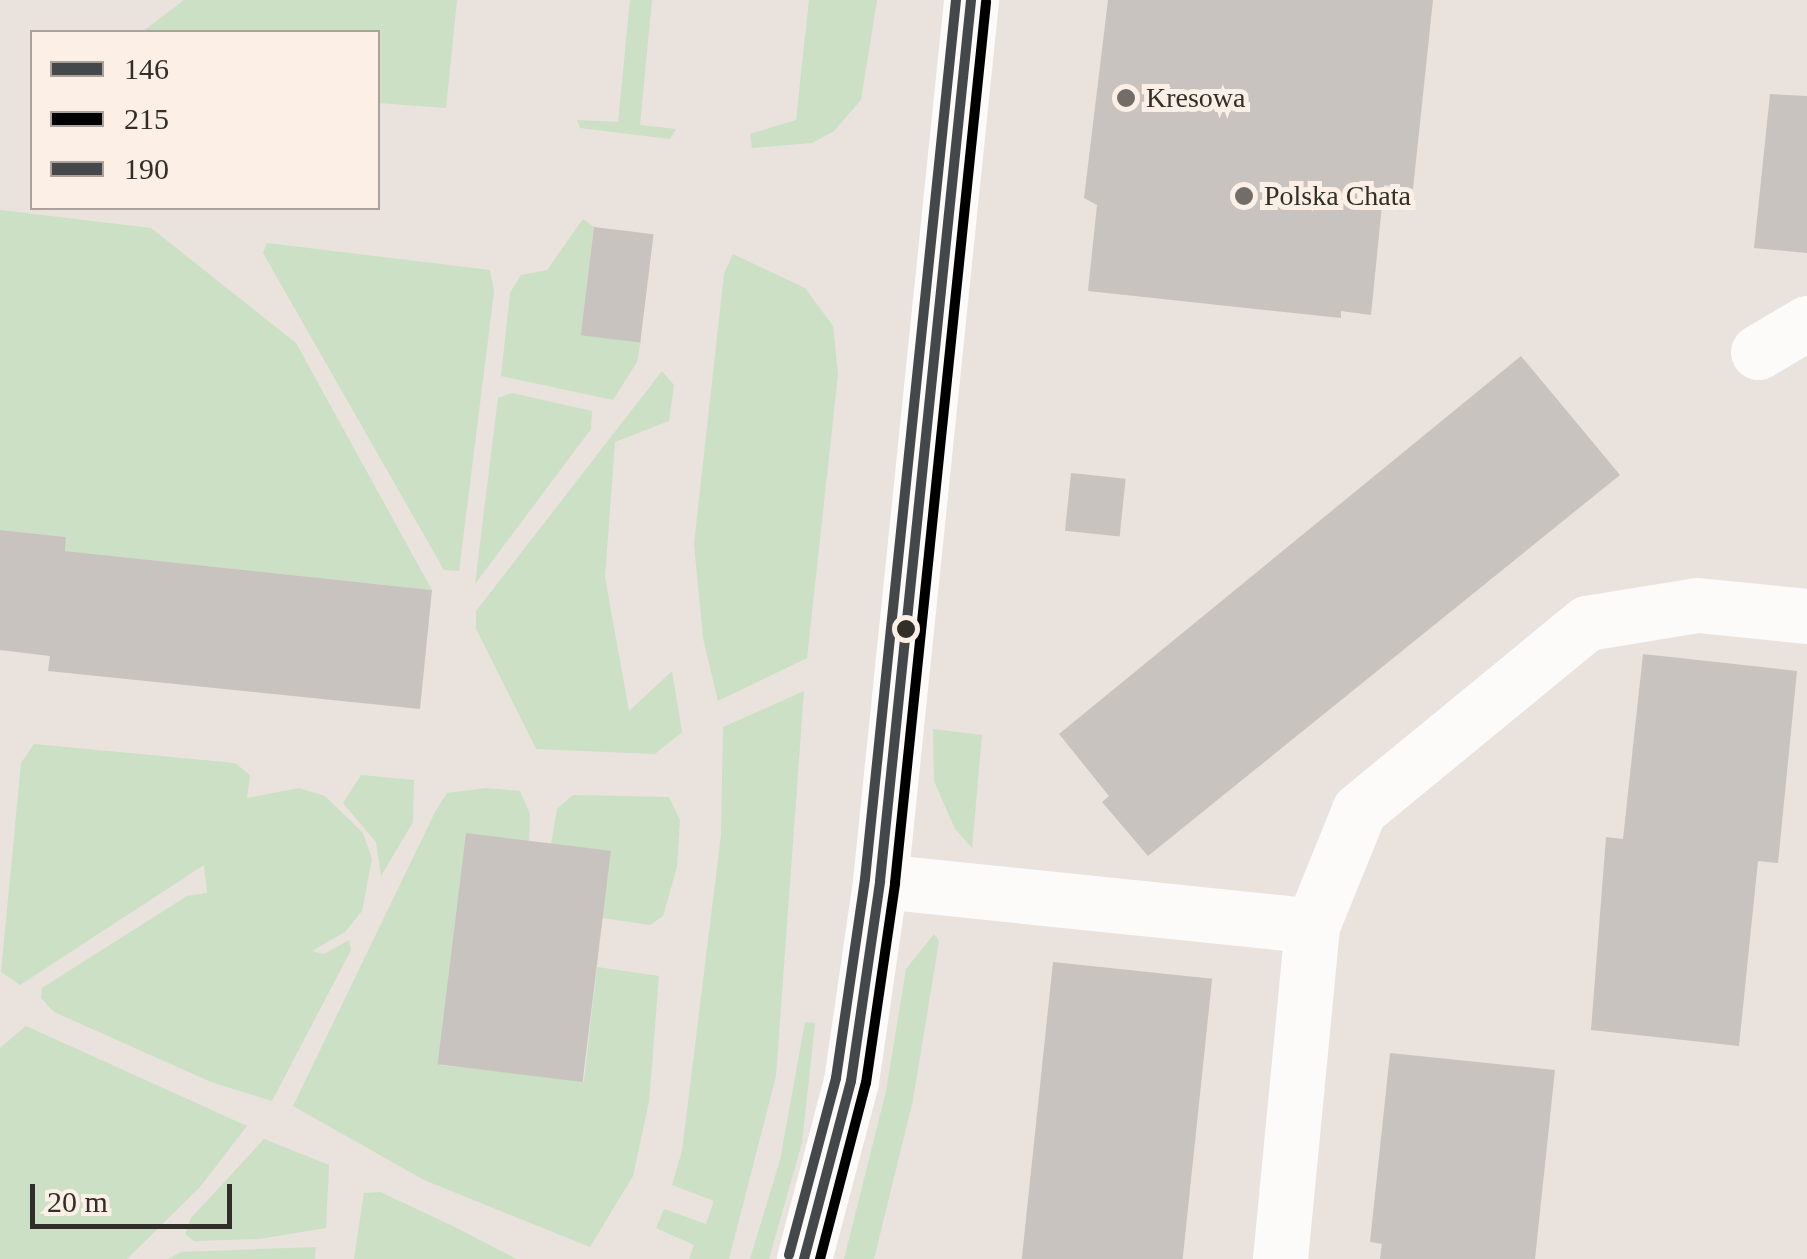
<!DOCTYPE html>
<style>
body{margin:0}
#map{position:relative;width:1807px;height:1259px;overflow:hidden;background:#e9e2dd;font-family:"Times New Roman",serif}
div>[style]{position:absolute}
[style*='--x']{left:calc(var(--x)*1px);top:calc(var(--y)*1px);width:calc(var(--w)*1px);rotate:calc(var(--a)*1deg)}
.green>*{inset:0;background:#cce0c5}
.building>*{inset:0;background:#c9c3bf;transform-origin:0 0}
.minor>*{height:55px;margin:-27.5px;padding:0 27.5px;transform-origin:27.5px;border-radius:27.5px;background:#fcfbfa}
.bus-1>*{height:10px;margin:-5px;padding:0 5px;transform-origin:5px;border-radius:5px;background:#45484a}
.bus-2>*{height:10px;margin:-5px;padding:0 5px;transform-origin:5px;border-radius:5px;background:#000}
.bus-3>*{height:10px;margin:-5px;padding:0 5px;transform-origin:5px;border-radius:5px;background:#45484a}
.dots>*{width:28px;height:28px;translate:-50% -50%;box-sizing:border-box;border:5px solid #fbefe6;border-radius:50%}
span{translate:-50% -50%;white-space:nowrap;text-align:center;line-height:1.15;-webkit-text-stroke:10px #fbefe6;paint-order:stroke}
.poi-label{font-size:28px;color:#322e2a}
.left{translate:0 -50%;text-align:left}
.legend{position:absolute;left:30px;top:30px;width:350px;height:180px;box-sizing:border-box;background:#fbefe6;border:2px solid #aba29b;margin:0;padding:12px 18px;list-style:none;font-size:30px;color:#322e2a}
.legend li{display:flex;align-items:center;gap:20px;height:50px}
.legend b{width:50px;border:2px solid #aba29b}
.scale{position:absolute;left:30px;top:1184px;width:202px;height:45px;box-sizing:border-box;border:5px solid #322e2a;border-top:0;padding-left:12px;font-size:30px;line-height:35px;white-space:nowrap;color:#322e2a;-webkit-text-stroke:8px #fbefe6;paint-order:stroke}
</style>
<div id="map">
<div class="green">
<div style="clip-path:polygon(184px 0,457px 0,446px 108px,378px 103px,378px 32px,142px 32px)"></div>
<div style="clip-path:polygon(630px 0,652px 0,640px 125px,676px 129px,670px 139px,580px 128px,577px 120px,618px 122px)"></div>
<div style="clip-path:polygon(809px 0,877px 0,861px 100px,834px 131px,812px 143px,752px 148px,750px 134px,796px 120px)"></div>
<div style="clip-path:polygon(0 210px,151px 228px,296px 343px,432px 590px,65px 551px,66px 537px,0 530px)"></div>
<div style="clip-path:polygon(583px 219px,594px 227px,581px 335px,641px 341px,637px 362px,613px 400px,501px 376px,510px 293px,521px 275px,547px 270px)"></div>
<div style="clip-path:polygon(267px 243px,490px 270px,494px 292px,459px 571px,444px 570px,263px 253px)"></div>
<div style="clip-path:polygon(733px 254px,805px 288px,833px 326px,838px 374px,807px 658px,718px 701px,703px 638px,694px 544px,724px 274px)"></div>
<div style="clip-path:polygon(662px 371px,674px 385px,669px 421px,615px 442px,605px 577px,629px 711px,672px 671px,682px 732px,655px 754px,536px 749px,476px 629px,476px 611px)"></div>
<div style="clip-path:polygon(512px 393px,592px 411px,591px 429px,475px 584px,498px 398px)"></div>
<div style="clip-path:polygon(804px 691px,776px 1076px,729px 1259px,689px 1259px,694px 1245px,656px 1228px,664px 1209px,706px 1224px,714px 1201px,672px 1185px,682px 1151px,721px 835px,723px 727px)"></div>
<div style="clip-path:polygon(933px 729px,982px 735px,972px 848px,955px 829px,934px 781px)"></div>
<div style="clip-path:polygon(34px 744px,235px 763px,250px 775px,247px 798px,299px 788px,325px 796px,363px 833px,372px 859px,362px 911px,345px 932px,312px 951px,324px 954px,349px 940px,351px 950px,272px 1101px,211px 1082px,54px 1012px,41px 998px,42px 988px,187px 896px,207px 893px,204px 865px,20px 985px,1px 972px,21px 763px)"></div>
<div style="clip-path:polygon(361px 775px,414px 780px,413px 822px,381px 876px,376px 842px,343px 803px)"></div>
<div style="clip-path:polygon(486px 788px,520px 791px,530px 814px,529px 841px,440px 1065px,584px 1081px,597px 967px,659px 976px,649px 1102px,633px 1176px,590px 1247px,424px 1180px,293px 1106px,436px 810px,447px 793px)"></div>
<div style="clip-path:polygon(573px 795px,669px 797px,680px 820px,677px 867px,663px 916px,650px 925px,603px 918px,551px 844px,557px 809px)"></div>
<div style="clip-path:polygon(934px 934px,939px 941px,913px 1100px,874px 1259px,844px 1259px,886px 1091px,906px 969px)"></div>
<div style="clip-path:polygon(805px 1022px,815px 1023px,802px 1143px,769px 1259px,750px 1259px,780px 1160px)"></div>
<div style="clip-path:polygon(26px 1026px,247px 1126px,200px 1187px,127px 1259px,0 1259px,0 1048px)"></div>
<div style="clip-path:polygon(264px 1139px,329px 1165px,326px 1228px,259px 1239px,194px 1241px,185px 1234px,191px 1218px)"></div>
<div style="clip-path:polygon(380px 1192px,455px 1227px,516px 1259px,354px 1259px,364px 1193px)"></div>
<div style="clip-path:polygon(316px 1247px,315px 1259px,168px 1259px,181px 1252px)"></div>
</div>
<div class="building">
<div style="clip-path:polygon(1108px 0,1433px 0,1413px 189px,1384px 185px,1371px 315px,1341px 311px,1341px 318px,1088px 291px,1097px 205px,1084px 198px)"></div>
<div style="clip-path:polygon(1770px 94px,1807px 96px,1807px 253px,1754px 248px)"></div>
<div style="left:594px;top:227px;width:60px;height:109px;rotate:7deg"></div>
<div style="clip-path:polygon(1521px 356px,1620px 475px,1148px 856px,1102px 802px,1109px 796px,1059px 734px)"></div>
<div style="left:1071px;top:473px;width:55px;height:58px;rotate:6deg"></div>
<div style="clip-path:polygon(0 530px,66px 537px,65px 551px,432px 590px,420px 709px,48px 671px,50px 656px,0 650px)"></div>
<div style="clip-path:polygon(1643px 654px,1797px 671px,1778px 863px,1758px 861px,1739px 1046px,1591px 1030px,1606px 837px,1623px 839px)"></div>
<div style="left:466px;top:833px;width:146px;height:233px;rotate:7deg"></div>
<div style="left:1053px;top:962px;width:160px;height:299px;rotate:6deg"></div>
<div style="clip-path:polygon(1390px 1053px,1555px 1070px,1535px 1259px,1380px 1259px,1382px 1244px,1370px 1242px)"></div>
</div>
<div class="minor">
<div style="--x:1758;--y:352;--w:57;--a:-30.6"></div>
<div style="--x:880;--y:881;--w:434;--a:5.9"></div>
<div style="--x:804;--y:1259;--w:184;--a:-75.2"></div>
<div style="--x:851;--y:1081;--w:202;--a:-81.7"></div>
<div style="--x:880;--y:881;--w:886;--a:-84.1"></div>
<div style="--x:1280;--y:1259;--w:335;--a:-84.5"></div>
<div style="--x:1312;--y:926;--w:125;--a:-67.9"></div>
<div style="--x:1359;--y:810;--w:295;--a:-39.4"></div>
<div style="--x:1587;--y:623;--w:111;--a:-9.3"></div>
<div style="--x:1697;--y:605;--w:111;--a:5.7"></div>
</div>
<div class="bus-1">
<div style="--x:804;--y:1259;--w:184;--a:-75.2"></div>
<div style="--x:851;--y:1081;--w:202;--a:-81.7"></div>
<div style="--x:880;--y:881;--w:886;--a:-84.1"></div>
</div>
<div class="bus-2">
<div style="--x:820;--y:1259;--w:182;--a:-75.4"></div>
<div style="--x:866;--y:1083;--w:202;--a:-81.7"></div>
<div style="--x:895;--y:883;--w:886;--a:-84.1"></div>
</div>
<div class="bus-3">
<div style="--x:789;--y:1255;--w:183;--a:-75.1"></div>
<div style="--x:836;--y:1078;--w:201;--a:-81.7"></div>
<div style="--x:865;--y:879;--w:884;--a:-84.09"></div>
</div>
<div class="dots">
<div style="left:1126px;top:98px;background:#726d69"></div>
<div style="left:1244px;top:196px;background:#726d69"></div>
<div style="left:906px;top:629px;background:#322e2a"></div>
</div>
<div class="poi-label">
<span class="left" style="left:1146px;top:98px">Kresowa</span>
<span class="left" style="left:1264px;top:196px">Polska Chata</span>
</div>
<ul class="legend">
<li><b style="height:12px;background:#45484a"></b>146</li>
<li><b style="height:12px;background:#000"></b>215</li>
<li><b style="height:12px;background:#45484a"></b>190</li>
</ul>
<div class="scale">20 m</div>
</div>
